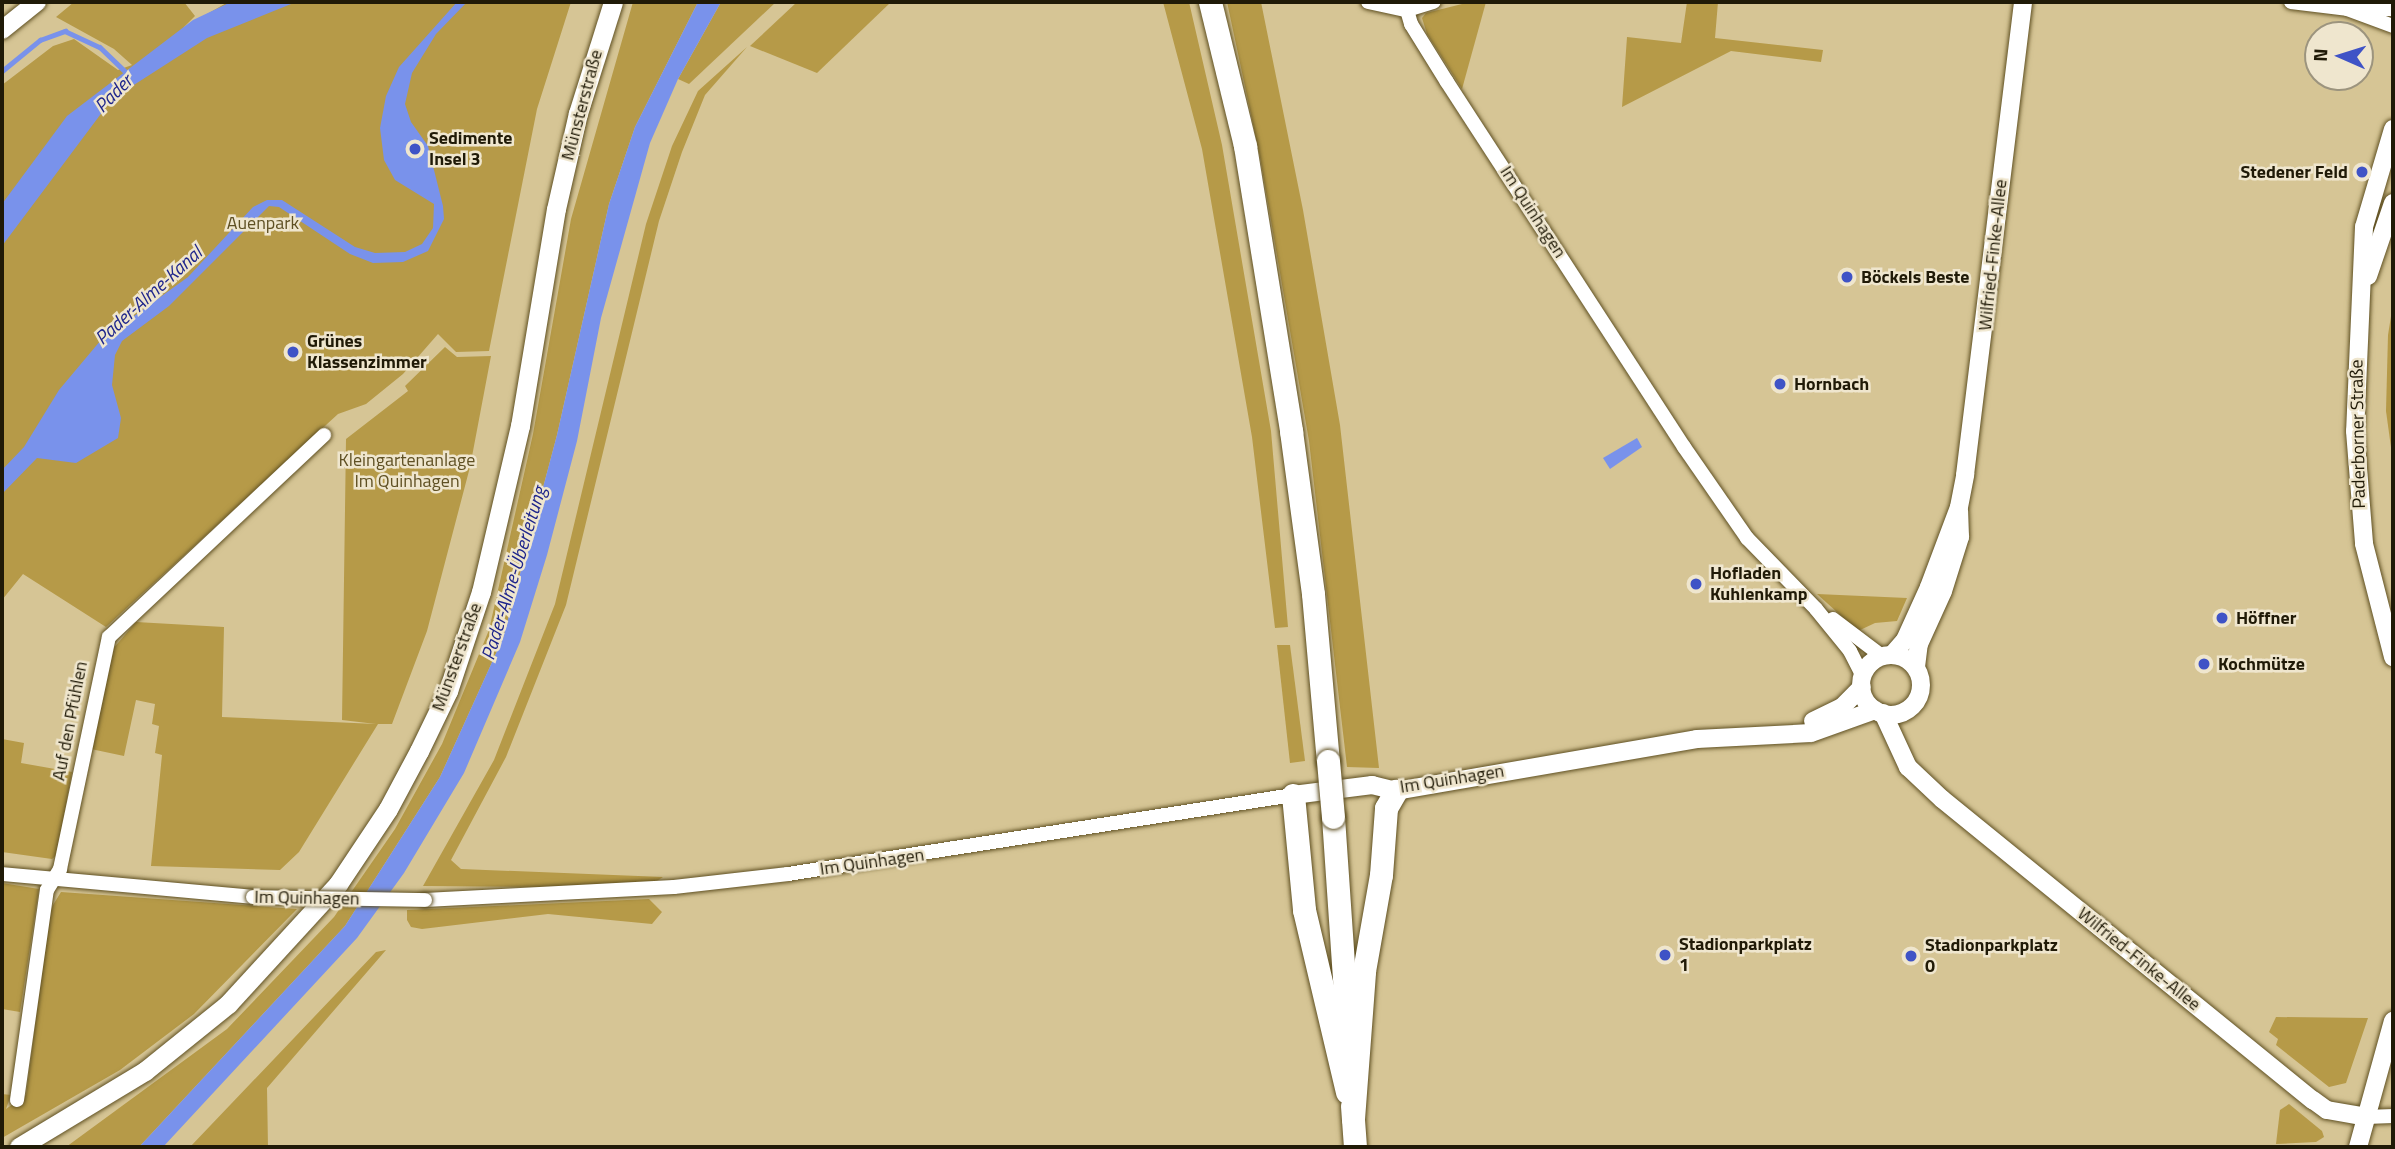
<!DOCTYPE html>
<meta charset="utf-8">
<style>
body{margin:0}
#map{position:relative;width:2395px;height:1149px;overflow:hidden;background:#d6c595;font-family:"Titillium Web",sans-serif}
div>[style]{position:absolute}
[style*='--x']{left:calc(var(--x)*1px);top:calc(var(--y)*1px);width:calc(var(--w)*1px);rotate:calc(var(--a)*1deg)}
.green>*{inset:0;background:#b69a48}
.water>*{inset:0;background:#7992eb}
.stream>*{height:4.5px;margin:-2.25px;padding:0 2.25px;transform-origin:2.25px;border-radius:2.25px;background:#7992eb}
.roads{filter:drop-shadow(0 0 2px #5f5022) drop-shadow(0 0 2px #5f5022)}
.minor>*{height:14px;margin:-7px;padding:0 7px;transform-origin:7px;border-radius:7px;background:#fff}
.tertiary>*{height:18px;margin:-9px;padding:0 9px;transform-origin:9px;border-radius:9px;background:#fff}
.tertiary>.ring{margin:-9px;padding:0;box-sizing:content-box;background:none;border:18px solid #fff;border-radius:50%}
.secondary>*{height:19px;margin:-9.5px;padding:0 9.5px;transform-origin:9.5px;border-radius:9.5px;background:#fff}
.trunk>*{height:23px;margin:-11.5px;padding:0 11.5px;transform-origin:11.5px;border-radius:11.5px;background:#fff}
.bridges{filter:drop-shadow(0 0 2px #5f5022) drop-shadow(0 0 2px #5f5022)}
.minor-bridge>*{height:14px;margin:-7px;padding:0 7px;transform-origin:7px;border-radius:7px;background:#fff}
.trunk-bridge>*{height:23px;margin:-11.5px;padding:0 11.5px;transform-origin:11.5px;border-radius:11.5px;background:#fff}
.dots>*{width:19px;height:19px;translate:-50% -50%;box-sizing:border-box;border:4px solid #efe6ce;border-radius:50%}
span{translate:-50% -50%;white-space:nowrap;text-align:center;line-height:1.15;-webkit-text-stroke:5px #efe6ce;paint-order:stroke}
.street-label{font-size:18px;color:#201a07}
.poi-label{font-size:18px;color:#201a07;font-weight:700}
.left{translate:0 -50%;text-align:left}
.right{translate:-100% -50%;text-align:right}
.park-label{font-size:18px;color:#5f5023}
.water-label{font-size:19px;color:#1e258b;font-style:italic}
.frame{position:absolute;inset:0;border:4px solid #201a07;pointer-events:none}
.north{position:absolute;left:2304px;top:21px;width:70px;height:70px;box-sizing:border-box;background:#efe6ce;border:2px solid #9c947e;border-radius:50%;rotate:273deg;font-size:19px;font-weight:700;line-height:28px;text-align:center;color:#201a07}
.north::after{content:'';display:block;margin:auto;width:24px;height:32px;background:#3f53c6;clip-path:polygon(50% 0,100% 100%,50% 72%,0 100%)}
</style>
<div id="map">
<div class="green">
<div style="clip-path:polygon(74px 2px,184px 2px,195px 16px,183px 28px,228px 2px,571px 2px,537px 109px,489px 351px,456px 352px,438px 334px,403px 374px,366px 404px,338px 414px,106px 627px,23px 574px,2px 600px,2px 85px,53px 46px,74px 39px,118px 70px,132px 65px,114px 49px,56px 17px)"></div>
<div style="clip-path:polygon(633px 2px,698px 2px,635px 127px,609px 204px,557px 435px,503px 638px,440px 777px,345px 926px,139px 1147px,66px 1147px,227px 1029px,334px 917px,395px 829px,442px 744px,489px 630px,533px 434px,571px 219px)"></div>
<div style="clip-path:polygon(721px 2px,776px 2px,689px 84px,678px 79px)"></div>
<div style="clip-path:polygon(797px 2px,891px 2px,817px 73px,750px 46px)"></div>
<div style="clip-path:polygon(1163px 2px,1189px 2px,1222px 145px,1271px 431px,1288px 627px,1275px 628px,1252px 437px,1202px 149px)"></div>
<div style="clip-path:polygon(1227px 2px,1261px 2px,1303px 210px,1340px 425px,1379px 768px,1347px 767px,1309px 441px,1260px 157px)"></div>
<div style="clip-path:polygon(1470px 2px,1486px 2px,1462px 89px,1427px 34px,1422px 18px,1426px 13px)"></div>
<div style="clip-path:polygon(1687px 2px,1718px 2px,1715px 38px,1823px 50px,1821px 62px,1731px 51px,1622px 107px,1627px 37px,1681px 43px)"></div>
<div style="clip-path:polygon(747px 47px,705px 95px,682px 152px,659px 221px,566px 605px,506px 757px,451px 860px,461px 869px,663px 877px,657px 881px,558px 887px,423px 886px,494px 760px,555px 604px,646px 224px,672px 146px,698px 91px)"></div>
<div style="clip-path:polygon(2393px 304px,2393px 462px,2386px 411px,2388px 335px)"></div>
<div style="clip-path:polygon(445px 347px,457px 357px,491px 356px,470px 467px,427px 631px,392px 724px,378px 724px,299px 852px,280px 870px,151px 866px,162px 755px,155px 753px,159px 726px,152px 724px,155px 704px,136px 700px,124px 756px,91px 749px,112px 650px,136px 622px,224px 627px,222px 717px,376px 724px,342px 720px,346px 439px,408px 391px,405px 386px)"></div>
<div style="clip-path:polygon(1817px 594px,1907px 598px,1897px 621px,1875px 623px,1858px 631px)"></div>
<div style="clip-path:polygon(1277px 645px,1290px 645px,1305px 761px,1290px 763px)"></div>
<div style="clip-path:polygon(2px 739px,24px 743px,21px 763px,72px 772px,57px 855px,52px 859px,2px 852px)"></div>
<div style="clip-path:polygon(2px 883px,39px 889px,20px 1012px,2px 1009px)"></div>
<div style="clip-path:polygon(61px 892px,297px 909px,194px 1014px,120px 1070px,2px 1138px,2px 1094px,11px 1095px,6px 1109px,26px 1095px,50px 910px)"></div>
<div style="clip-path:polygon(649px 899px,662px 912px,652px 924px,548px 914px,422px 929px,411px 927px,407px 920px,407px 910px)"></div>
<div style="clip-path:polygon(386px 950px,267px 1088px,268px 1147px,190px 1147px,376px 952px)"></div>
<div style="clip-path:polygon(2276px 1017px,2368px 1018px,2346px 1083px,2329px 1087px,2276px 1045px,2278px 1039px,2269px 1032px)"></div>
<div style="clip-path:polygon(2289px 1104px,2322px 1131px,2324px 1137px,2316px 1142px,2276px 1144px,2280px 1110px)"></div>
</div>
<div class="water">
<div style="clip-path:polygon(231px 2px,296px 2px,207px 38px,112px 99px,2px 246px,2px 204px,67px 116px,193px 20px)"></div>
<div style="clip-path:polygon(457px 2px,467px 2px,436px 34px,412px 73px,405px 104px,411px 122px,428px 146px,443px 206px,444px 219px,428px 251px,403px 262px,373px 263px,350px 254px,279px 207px,269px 206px,169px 306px,122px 341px,115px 355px,112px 385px,121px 418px,118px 438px,76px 463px,37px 458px,2px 494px,2px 470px,24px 447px,59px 390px,101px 340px,188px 277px,253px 207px,267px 200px,282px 200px,355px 247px,375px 253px,405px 252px,422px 244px,433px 228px,434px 204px,395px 180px,384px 160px,380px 128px,386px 96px,399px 67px)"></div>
<div style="clip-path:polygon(698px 2px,721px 2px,678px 79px,650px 143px,601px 318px,577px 441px,547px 555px,520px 642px,464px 773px,404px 873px,357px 938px,163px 1147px,139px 1147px,345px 926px,440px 777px,503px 638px,557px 435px,609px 204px,635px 127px)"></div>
<div style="clip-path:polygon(1637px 438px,1642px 447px,1610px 469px,1603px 458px)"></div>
</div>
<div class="stream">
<div style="--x:2;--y:71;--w:49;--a:-39.2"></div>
<div style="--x:40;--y:40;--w:27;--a:-20"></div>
<div style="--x:65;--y:31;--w:38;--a:25"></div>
<div style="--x:100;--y:47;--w:39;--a:44"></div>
</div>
<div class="roads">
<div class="minor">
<div style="--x:1368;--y:2;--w:40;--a:12"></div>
<div style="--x:1407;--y:10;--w:28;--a:-17"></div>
<div style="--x:2291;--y:2;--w:56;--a:7.1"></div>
<div style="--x:2347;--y:9;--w:49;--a:20.3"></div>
<div style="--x:2356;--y:8;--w:37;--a:2"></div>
<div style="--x:1407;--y:10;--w:15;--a:74"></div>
<div style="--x:1411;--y:24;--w:68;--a:58.2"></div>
<div style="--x:1447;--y:82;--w:435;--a:57"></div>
<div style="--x:1684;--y:447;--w:111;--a:55.3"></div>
<div style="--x:1747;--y:538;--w:99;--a:45.8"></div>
<div style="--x:1816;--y:609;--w:54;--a:51"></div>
<div style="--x:1850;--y:651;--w:29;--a:63"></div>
<div style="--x:1833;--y:619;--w:61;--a:37.1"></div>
<div style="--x:2;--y:874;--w:252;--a:5.2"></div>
<div style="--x:425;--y:900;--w:249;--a:-3"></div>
<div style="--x:674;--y:887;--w:115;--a:-6.5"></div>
<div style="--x:788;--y:874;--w:511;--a:-8.89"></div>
<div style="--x:17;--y:1100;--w:212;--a:-81.9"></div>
<div style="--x:47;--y:890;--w:25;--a:-58"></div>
<div style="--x:60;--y:869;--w:237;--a:-78.1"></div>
<div style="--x:109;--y:637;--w:295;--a:-43.2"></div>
<div style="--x:2366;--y:1117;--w:27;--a:-2"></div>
</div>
<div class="tertiary">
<div style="--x:2;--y:30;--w:45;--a:-38.7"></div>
<div style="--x:2393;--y:129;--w:102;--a:106.5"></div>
<div style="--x:2364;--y:227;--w:204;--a:92.5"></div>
<div style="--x:2355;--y:431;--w:113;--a:85.4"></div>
<div style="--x:2364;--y:544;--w:117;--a:75.6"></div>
<div style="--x:2368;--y:276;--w:77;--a:-71.1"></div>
<div style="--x:1892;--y:655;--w:20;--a:-49"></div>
<div style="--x:1905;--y:640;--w:58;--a:-65.6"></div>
<div style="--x:1929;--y:587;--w:85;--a:-69.4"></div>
<div style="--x:1959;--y:507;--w:33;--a:-79"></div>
<div style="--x:1965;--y:475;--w:477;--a:-83"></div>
<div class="ring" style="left:1861px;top:655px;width:42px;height:42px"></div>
<div style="--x:1916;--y:667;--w:23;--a:-83"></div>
<div style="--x:1919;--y:644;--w:58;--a:-65.6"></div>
<div style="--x:1943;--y:591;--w:57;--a:-72.5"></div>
<div style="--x:1960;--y:537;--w:26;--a:-92"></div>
<div style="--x:1883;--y:713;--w:60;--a:65.2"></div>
<div style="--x:1908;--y:767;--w:47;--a:43.3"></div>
<div style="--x:1942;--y:799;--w:478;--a:39.1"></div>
<div style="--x:2313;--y:1100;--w:17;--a:36"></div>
<div style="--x:2327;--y:1110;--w:40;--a:10"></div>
<div style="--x:1813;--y:721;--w:32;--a:-26"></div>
<div style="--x:1842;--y:707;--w:28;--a:-45"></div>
<div style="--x:1293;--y:795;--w:80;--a:-7.2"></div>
<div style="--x:1372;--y:785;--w:25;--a:14"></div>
<div style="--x:1396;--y:791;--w:305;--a:-9.8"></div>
<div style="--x:1697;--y:739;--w:114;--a:-3"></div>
<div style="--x:1811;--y:733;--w:68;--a:-19.8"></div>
<div style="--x:2358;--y:1147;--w:131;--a:-74.5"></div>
</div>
<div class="secondary">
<div style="--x:19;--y:1147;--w:147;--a:-31.1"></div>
<div style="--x:145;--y:1071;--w:107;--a:-38.9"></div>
<div style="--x:228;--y:1004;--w:163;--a:-47.5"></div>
<div style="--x:338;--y:884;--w:90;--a:-56.3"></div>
<div style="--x:388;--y:809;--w:66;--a:-61.9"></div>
<div style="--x:419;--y:751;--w:67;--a:-64.2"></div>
<div style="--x:448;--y:691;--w:104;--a:-71.6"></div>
<div style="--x:481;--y:592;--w:171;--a:-76.8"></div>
<div style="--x:520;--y:426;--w:220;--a:-80.6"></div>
<div style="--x:556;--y:209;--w:98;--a:-77.1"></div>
<div style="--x:578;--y:113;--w:116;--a:-72.5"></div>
</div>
<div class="trunk">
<div style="--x:1210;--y:2;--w:148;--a:76.3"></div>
<div style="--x:1245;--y:146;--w:289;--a:80.8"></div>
<div style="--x:1291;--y:431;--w:164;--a:82.3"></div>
<div style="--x:1313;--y:594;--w:168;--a:84.9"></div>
<div style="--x:1293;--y:795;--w:116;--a:84.5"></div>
<div style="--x:1304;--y:910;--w:187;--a:76.7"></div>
<div style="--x:1333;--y:817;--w:221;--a:86.1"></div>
<div style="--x:1352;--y:1106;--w:41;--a:85.8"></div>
<div style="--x:1353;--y:1119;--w:148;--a:-85.7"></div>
<div style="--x:1364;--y:971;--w:97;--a:-80"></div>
<div style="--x:1381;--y:875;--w:67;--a:-85.7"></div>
<div style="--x:1386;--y:808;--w:20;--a:-60"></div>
</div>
</div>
<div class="bridges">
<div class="minor-bridge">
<div style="--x:253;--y:897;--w:172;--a:1"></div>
</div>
<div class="trunk-bridge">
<div style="--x:1328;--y:761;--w:56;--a:84.9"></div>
</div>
</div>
<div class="dots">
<div style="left:415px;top:149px;background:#3f53c6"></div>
<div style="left:2362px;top:172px;background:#3f53c6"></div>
<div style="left:1847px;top:277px;background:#3f53c6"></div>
<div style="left:293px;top:352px;background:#3f53c6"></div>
<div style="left:1780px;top:384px;background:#3f53c6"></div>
<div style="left:1696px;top:584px;background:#3f53c6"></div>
<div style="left:2222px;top:618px;background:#3f53c6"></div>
<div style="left:2204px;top:664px;background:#3f53c6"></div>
<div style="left:1665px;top:955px;background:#3f53c6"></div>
<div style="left:1911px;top:956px;background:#3f53c6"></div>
</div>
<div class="street-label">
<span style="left:582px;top:105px;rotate:-75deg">Münsterstraße</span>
<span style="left:1533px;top:212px;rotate:57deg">Im Quinhagen</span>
<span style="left:1993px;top:255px;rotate:-84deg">Wilfried-Finke-Allee</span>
<span style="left:2358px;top:434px;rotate:-91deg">Paderborner Straße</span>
<span style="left:457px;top:657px;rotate:-70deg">Münsterstraße</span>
<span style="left:70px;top:721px;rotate:-79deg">Auf den Pfühlen</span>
<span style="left:1452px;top:779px;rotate:-9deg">Im Quinhagen</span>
<span style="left:872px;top:862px;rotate:-8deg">Im Quinhagen</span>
<span style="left:307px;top:898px;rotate:1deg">Im Quinhagen</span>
<span style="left:2139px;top:959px;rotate:39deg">Wilfried-Finke-Allee</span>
</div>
<div class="poi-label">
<span class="left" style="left:429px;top:149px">Sedimente<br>Insel 3</span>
<span class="right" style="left:2348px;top:172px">Stedener Feld</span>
<span class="left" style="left:1861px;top:277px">Böckels Beste</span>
<span class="left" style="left:307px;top:352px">Grünes<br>Klassenzimmer</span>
<span class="left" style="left:1794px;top:384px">Hornbach</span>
<span class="left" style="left:1710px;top:584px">Hofladen<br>Kuhlenkamp</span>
<span class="left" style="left:2236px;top:618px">Höffner</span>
<span class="left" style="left:2218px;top:664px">Kochmütze</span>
<span class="left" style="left:1679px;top:955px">Stadionparkplatz<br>1</span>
<span class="left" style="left:1925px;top:956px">Stadionparkplatz<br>0</span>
</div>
<div class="park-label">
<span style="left:263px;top:223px">Auenpark</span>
<span style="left:407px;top:471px">Kleingartenanlage<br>Im Quinhagen</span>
</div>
<div class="water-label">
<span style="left:113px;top:93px;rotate:-45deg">Pader</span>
<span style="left:148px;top:295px;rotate:-42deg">Pader-Alme-Kanal</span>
<span style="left:513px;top:573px;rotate:-73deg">Pader-Alme-Überleitung</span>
</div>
<div class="frame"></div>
<div class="north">N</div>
</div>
